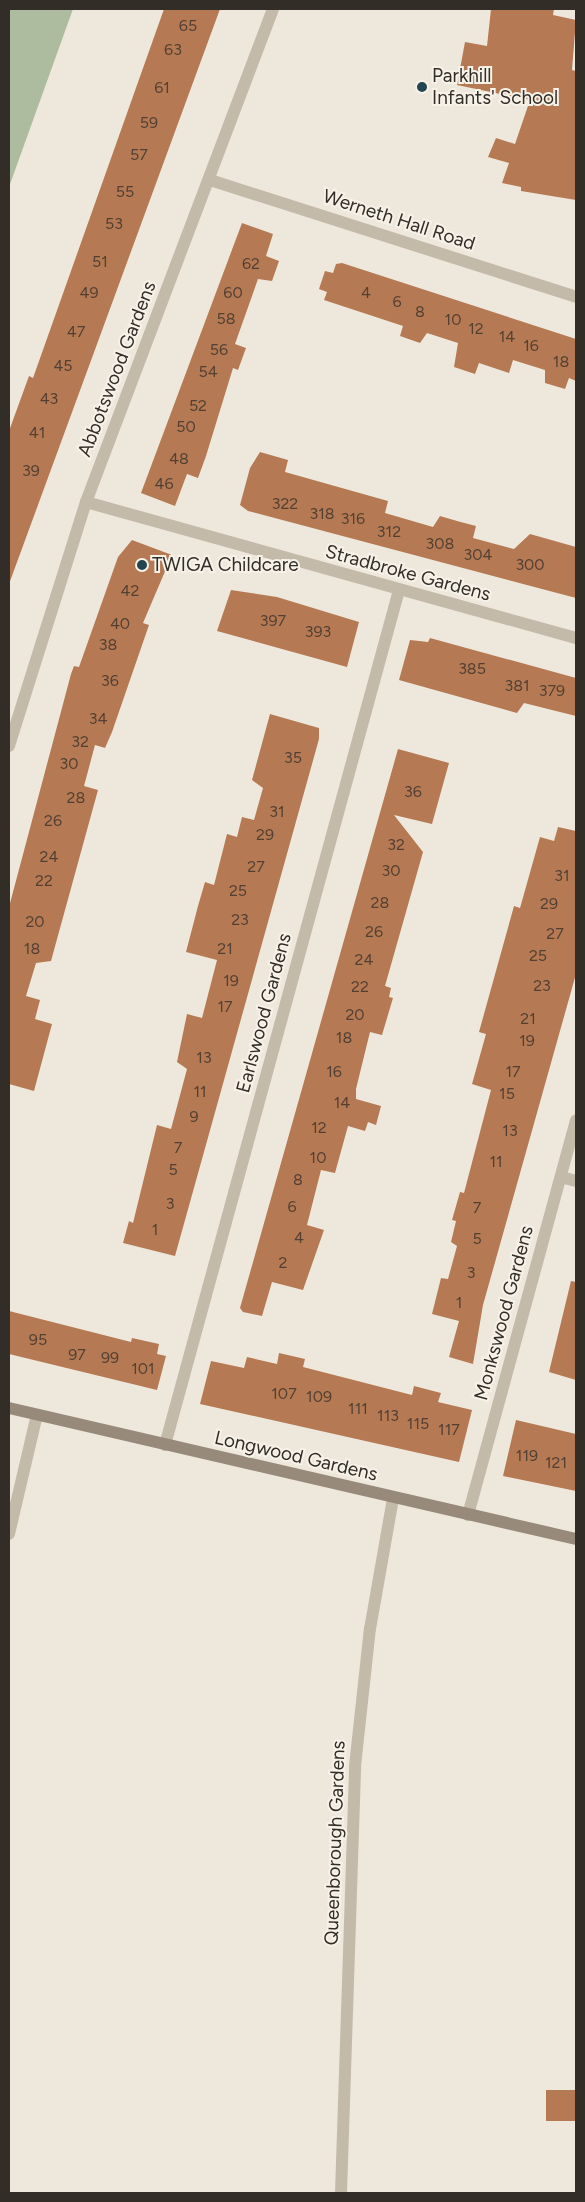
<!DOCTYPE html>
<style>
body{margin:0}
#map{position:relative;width:585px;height:2202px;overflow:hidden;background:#eee8dc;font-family:Figtree,sans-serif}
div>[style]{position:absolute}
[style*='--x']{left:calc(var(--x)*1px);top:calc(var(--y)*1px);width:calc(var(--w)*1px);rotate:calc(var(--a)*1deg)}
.green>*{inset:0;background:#adbb9e}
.building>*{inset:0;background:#b57a53;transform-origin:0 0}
.street>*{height:12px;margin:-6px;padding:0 6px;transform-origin:6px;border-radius:6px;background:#c4baaa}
.secondary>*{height:12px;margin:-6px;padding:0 6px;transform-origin:6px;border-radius:6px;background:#988a7b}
.dots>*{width:14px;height:14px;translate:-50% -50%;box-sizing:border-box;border:2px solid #f6f2e8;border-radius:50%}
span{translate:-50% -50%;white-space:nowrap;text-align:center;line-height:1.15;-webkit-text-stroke:4px #f6f2e8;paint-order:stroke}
.number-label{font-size:16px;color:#544033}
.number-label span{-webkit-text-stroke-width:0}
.poi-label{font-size:19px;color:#332d28}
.left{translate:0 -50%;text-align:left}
.street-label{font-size:19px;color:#332d28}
.frame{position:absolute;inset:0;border:10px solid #332d28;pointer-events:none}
</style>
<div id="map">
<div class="green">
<div style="clip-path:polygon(9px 9px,73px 9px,9px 187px)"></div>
</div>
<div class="building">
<div style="clip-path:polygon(164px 9px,220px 9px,9px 584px,9px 431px,29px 376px,33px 378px)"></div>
<div style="clip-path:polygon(491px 9px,554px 9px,553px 15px,576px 20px,572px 70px,576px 71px,576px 200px,521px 191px,521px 187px,502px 183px,509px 163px,488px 157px,496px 138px,515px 144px,530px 100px,457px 85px,465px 42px,487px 46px)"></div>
<div style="clip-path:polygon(242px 223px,273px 234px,266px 256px,279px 261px,272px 281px,258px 279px,235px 344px,246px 348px,238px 370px,233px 368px,206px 456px,198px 478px,187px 474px,175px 506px,141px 493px)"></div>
<div style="clip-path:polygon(342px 263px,576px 339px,576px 381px,569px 378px,565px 389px,545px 383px,545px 370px,513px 360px,509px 373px,479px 363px,475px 374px,454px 367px,458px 343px,427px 333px,420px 343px,400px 336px,403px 326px,324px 300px,327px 292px,319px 289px,325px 271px,333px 273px,336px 264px)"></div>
<div style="clip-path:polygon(260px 452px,288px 460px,285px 472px,388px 501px,385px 513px,433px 527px,440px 516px,457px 521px,476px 526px,473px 538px,514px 549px,530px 534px,576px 547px,576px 598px,248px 511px,240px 505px,250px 468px)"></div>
<div style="clip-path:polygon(132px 540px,172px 555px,143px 623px,149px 625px,112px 732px,105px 748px,95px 745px,84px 786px,98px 790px,51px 961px,36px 963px,26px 996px,40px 1000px,35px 1019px,52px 1024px,34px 1091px,9px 1084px,9px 907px,71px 674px,74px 666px,79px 667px,118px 557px)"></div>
<div style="clip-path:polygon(231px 590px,277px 597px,359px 622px,347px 667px,217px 631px)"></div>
<div style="clip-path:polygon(430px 638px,576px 678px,576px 716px,524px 703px,517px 713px,399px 680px,410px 640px,428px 642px)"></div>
<div style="clip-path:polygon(270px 714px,319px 728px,319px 739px,175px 1256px,123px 1243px,129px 1221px,133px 1223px,157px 1125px,171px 1129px,187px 1069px,177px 1062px,187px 1014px,202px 1018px,217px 960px,186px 952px,198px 906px,205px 882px,214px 885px,227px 834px,237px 837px,242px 817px,254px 820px,263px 788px,252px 780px)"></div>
<div style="clip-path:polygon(398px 749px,449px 763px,432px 824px,394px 815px,423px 852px,385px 986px,391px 988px,389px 997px,393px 998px,382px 1035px,370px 1032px,356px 1089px,356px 1099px,381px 1106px,376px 1125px,368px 1122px,365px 1131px,348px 1126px,335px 1173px,321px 1170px,307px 1225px,324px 1230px,303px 1290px,272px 1282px,262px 1316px,243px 1312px,240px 1308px)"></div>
<div style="clip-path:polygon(558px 827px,576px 831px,576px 974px,483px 1305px,473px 1364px,449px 1357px,459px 1321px,432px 1314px,441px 1278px,448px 1279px,457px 1246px,451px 1242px,456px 1221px,452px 1220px,460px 1192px,464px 1193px,491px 1090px,472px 1084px,486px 1034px,479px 1032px,514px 906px,520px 908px,540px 837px,554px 841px)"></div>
<div style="clip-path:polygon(571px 1281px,576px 1282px,576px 1380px,549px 1372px)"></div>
<div style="clip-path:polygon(9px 1311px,131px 1342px,132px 1338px,159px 1344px,157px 1354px,166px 1356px,157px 1390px,9px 1354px)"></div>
<div style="clip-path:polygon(279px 1353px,305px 1359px,303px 1367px,412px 1395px,414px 1386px,441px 1393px,438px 1402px,472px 1410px,459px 1462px,200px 1404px,211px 1361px,244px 1368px,247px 1357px,277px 1364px)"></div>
<div style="clip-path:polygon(516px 1420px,576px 1434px,576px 1491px,503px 1476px)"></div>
<div style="left:546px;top:2090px;width:30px;height:31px"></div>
</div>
<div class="street">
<div style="--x:210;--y:180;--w:384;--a:17.7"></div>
<div style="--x:86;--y:502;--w:509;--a:15.51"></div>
<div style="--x:9;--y:746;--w:256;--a:-72.5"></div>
<div style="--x:86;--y:502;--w:527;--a:-69.23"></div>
<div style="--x:561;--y:1177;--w:16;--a:15"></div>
<div style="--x:165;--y:1445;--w:886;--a:-74.69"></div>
<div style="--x:468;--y:1515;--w:409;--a:-74.7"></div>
<div style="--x:9;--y:1534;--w:122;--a:-76.8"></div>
<div style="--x:341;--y:2193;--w:427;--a:-88.1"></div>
<div style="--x:355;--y:1766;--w:138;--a:-83.8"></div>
<div style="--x:370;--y:1629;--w:133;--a:-80"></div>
</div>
<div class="secondary">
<div style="--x:9;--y:1408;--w:582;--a:13.01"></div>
</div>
<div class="dots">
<div style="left:422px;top:87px;background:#23454f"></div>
<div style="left:142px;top:565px;background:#23454f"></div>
</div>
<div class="number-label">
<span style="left:188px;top:26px">65</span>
<span style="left:173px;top:50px">63</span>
<span style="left:162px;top:88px">61</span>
<span style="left:149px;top:123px">59</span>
<span style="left:139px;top:155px">57</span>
<span style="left:125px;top:192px">55</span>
<span style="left:114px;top:224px">53</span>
<span style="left:100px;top:262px">51</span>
<span style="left:251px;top:264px">62</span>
<span style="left:89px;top:293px">49</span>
<span style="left:233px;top:293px">60</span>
<span style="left:366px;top:293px">4</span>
<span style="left:397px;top:302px">6</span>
<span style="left:420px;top:312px">8</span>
<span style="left:226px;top:319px">58</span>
<span style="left:453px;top:320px">10</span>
<span style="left:476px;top:329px">12</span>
<span style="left:76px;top:332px">47</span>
<span style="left:507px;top:337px">14</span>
<span style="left:531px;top:346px">16</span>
<span style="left:219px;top:350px">56</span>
<span style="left:561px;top:362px">18</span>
<span style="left:63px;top:366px">45</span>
<span style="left:208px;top:372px">54</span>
<span style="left:49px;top:399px">43</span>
<span style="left:198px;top:406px">52</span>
<span style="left:186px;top:427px">50</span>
<span style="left:37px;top:433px">41</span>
<span style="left:179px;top:459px">48</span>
<span style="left:31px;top:471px">39</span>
<span style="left:164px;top:484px">46</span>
<span style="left:285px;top:504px">322</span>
<span style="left:322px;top:514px">318</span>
<span style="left:353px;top:519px">316</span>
<span style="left:389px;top:532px">312</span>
<span style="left:440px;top:544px">308</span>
<span style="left:478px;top:555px">304</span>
<span style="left:530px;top:565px">300</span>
<span style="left:130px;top:591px">42</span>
<span style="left:273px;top:621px">397</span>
<span style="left:120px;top:624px">40</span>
<span style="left:318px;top:632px">393</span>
<span style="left:108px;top:645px">38</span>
<span style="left:472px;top:669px">385</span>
<span style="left:110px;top:681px">36</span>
<span style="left:517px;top:686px">381</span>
<span style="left:552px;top:691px">379</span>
<span style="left:98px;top:719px">34</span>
<span style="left:80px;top:742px">32</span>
<span style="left:293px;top:758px">35</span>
<span style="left:69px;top:764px">30</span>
<span style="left:413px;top:792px">36</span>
<span style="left:76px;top:798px">28</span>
<span style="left:277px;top:812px">31</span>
<span style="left:53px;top:821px">26</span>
<span style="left:265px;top:835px">29</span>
<span style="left:396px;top:845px">32</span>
<span style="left:49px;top:857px">24</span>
<span style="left:256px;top:867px">27</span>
<span style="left:391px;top:871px">30</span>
<span style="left:562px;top:876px">31</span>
<span style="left:44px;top:881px">22</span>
<span style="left:238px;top:891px">25</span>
<span style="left:380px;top:903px">28</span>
<span style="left:549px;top:904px">29</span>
<span style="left:240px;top:920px">23</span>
<span style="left:35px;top:922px">20</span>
<span style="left:374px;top:932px">26</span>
<span style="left:555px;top:934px">27</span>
<span style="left:32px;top:949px">18</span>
<span style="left:225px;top:949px">21</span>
<span style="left:538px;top:956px">25</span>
<span style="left:364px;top:960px">24</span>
<span style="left:231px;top:981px">19</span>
<span style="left:542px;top:986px">23</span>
<span style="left:360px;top:987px">22</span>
<span style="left:225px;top:1007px">17</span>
<span style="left:355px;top:1015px">20</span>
<span style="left:528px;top:1019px">21</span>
<span style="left:344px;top:1038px">18</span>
<span style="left:527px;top:1041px">19</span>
<span style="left:204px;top:1058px">13</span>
<span style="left:334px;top:1072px">16</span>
<span style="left:513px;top:1072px">17</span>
<span style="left:200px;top:1092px">11</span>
<span style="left:507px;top:1094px">15</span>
<span style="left:342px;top:1103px">14</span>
<span style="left:194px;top:1117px">9</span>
<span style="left:319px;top:1128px">12</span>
<span style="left:510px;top:1131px">13</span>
<span style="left:178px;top:1148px">7</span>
<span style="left:318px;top:1158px">10</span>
<span style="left:496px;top:1162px">11</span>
<span style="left:173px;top:1170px">5</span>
<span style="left:298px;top:1180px">8</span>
<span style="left:170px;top:1204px">3</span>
<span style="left:292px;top:1207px">6</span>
<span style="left:477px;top:1208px">7</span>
<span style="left:155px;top:1230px">1</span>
<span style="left:299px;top:1238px">4</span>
<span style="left:477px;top:1239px">5</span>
<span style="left:283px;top:1263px">2</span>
<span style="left:471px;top:1273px">3</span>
<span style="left:459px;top:1303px">1</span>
<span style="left:38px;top:1340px">95</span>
<span style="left:77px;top:1355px">97</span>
<span style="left:110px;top:1358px">99</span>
<span style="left:143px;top:1369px">101</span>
<span style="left:284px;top:1394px">107</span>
<span style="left:319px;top:1397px">109</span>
<span style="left:358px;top:1409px">111</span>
<span style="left:388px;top:1416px">113</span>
<span style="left:418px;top:1424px">115</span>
<span style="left:449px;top:1430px">117</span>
<span style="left:527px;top:1456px">119</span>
<span style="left:556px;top:1463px">121</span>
</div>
<div class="poi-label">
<span class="left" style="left:432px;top:87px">Parkhill<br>Infants' School</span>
<span class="left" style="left:152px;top:565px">TWIGA Childcare</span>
</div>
<div class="street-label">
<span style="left:399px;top:220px;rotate:18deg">Werneth Hall Road</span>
<span style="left:117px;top:369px;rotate:-69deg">Abbotswood Gardens</span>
<span style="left:408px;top:573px;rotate:15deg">Stradbroke Gardens</span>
<span style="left:264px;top:1013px;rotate:-75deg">Earlswood Gardens</span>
<span style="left:504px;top:1313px;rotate:-75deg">Monkswood Gardens</span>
<span style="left:296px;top:1456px;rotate:13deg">Longwood Gardens</span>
<span style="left:335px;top:1843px;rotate:-88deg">Queenborough Gardens</span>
</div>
<div class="frame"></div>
</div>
